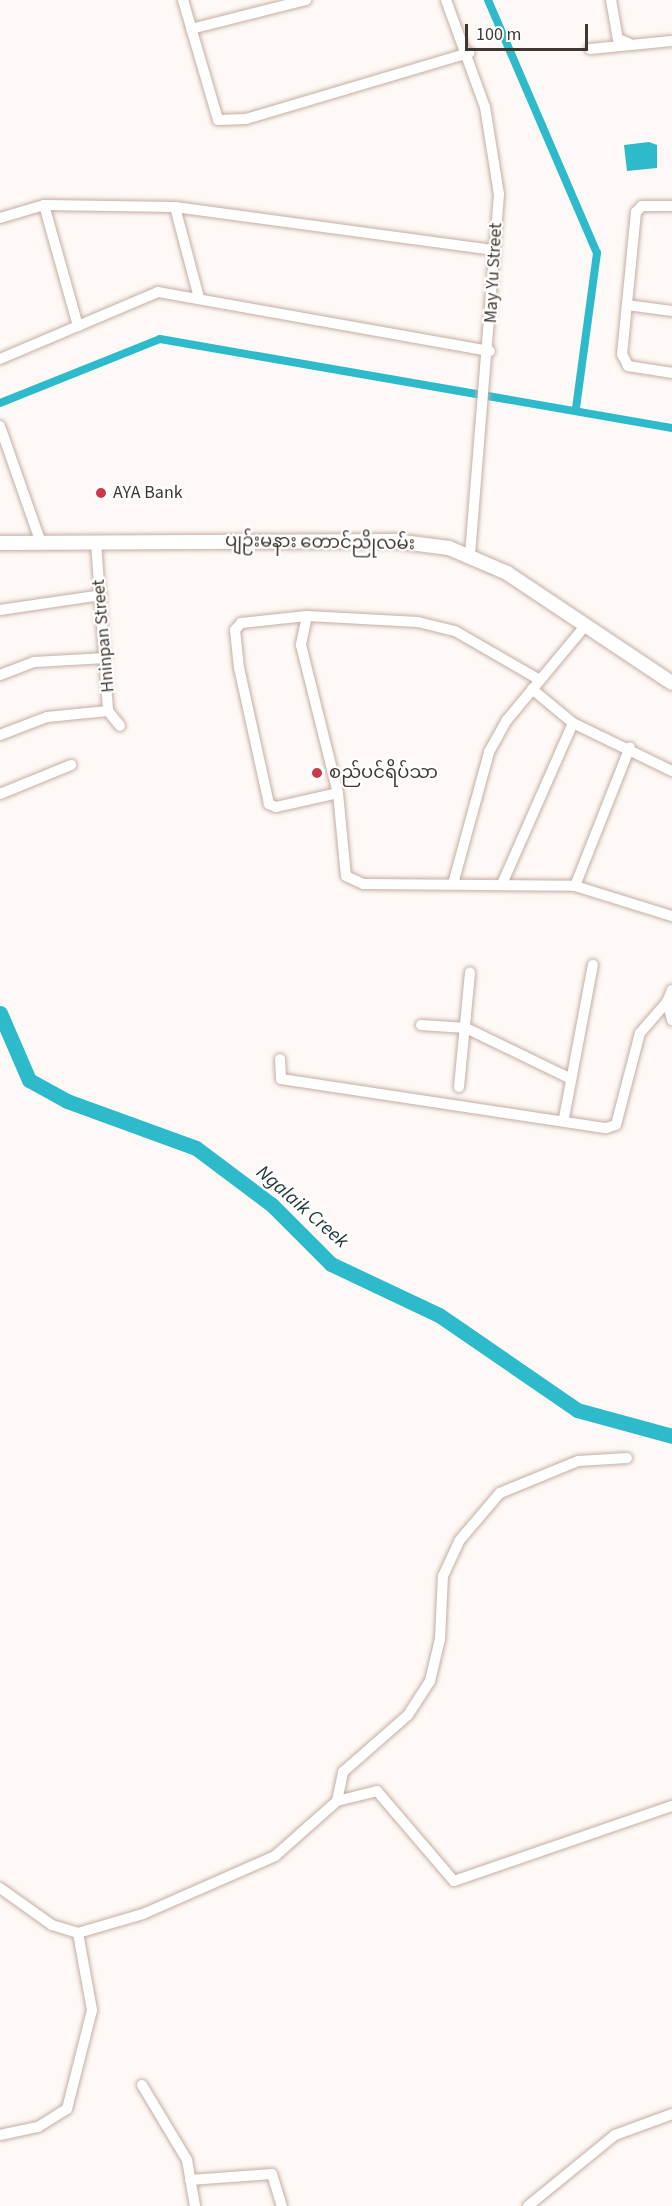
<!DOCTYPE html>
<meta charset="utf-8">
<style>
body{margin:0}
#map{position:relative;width:672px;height:2206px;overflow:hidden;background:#fef9f6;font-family:"Source Sans 3","Noto Sans Myanmar",sans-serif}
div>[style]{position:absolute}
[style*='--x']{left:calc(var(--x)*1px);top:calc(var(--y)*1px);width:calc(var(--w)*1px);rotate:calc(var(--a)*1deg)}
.water>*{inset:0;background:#2dbbcc}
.canal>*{height:8px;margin:-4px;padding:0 4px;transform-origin:4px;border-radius:4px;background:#2dbbcc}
.river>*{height:15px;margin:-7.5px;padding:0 7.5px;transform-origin:7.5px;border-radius:7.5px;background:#2dbbcc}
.roads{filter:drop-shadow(0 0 2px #c5ada2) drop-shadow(0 0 2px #c5ada2)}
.minor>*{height:10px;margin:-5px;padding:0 5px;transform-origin:5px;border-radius:5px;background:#fff}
.major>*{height:14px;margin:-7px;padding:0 7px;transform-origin:7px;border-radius:7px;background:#fff}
.dots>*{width:16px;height:16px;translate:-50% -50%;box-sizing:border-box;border:3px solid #fff;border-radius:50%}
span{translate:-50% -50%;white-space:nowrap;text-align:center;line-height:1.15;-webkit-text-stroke:4.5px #fff;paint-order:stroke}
.street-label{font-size:18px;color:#413732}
.poi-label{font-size:18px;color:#413732}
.left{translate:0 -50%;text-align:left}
.water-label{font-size:20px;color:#22393d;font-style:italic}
.scale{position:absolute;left:465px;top:24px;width:123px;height:27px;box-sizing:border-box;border:3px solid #413732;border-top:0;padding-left:8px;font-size:18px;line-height:21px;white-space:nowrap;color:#413732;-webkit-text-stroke:4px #fff;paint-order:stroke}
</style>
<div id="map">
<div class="water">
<div style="clip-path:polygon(649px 142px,657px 145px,657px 168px,627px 171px,624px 145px)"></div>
</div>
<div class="canal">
<div style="--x:488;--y:0;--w:275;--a:66.7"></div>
<div style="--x:597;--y:253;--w:157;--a:97.7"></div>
<div style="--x:0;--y:403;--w:172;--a:-21.8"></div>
<div style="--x:160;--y:339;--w:520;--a:9.86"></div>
</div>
<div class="river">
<div style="--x:0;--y:1013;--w:73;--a:66.6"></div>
<div style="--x:29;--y:1080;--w:43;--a:28.9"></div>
<div style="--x:67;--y:1101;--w:137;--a:20"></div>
<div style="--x:196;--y:1148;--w:95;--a:36.9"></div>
<div style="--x:272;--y:1205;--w:83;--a:45"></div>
<div style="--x:331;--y:1264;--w:119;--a:25.3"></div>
<div style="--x:439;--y:1315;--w:168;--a:34.5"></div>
<div style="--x:577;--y:1410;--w:98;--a:15.3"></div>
</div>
<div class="roads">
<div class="minor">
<div style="--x:183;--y:0;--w:125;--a:73.7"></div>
<div style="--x:218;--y:120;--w:28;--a:-2"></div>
<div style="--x:246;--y:119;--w:233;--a:-16.5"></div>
<div style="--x:446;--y:0;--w:114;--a:70"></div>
<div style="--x:485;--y:107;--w:88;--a:80.9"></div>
<div style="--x:499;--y:194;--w:360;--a:94.6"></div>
<div style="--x:611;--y:0;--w:40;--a:80"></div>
<div style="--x:618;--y:39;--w:11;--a:22"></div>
<div style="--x:191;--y:29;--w:119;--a:-14.2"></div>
<div style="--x:590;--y:49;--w:82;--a:-5.6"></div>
<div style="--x:44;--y:205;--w:126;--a:74.3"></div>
<div style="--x:672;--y:206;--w:30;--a:180"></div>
<div style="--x:642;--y:206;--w:8;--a:135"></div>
<div style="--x:636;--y:212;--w:143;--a:95.6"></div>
<div style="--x:622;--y:354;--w:13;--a:63"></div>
<div style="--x:628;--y:366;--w:45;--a:9"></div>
<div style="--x:175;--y:207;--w:94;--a:75.2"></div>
<div style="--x:0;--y:218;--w:46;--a:-16.5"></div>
<div style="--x:44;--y:205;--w:131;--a:0.9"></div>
<div style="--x:175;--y:207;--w:322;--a:7.7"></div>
<div style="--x:627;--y:305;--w:45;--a:7.6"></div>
<div style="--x:0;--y:359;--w:172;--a:-23"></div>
<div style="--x:158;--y:292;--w:337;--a:10.1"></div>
<div style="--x:0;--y:426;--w:124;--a:70.7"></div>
<div style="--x:96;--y:542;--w:169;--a:85.9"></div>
<div style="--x:108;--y:711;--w:19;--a:51"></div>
<div style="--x:0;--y:610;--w:102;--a:-8.4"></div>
<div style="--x:307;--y:616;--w:30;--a:102"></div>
<div style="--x:301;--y:645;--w:153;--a:76"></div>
<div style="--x:338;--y:793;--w:83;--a:84.5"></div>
<div style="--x:346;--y:876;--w:19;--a:25"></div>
<div style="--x:363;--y:884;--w:212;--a:0.5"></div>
<div style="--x:575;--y:886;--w:102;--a:17.2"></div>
<div style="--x:0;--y:675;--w:36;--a:-21"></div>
<div style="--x:34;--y:662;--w:72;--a:-3.2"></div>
<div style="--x:532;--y:689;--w:53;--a:39.7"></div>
<div style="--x:573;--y:723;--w:110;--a:25.9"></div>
<div style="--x:0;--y:735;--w:50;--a:-21"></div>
<div style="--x:47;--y:717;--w:61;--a:-5.6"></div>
<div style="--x:338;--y:793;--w:64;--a:167.3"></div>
<div style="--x:276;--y:807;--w:8;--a:-157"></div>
<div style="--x:269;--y:804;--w:139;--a:-102.4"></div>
<div style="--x:239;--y:668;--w:38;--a:-96"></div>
<div style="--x:235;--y:630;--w:9;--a:-49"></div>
<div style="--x:241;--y:623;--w:66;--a:-6.1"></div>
<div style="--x:307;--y:616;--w:111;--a:3.1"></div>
<div style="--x:418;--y:622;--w:38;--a:14"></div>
<div style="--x:455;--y:631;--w:98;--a:30"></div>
<div style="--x:0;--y:794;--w:77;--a:-22.2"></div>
<div style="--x:453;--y:884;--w:137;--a:-74.7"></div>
<div style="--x:489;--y:752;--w:37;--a:-61"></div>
<div style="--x:507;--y:720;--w:122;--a:-50.3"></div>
<div style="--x:502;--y:884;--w:176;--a:-66.2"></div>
<div style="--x:575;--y:886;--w:149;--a:-68.4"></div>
<div style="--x:672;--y:990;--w:13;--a:113"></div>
<div style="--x:667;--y:1002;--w:19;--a:74"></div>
<div style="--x:421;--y:1025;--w:45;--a:3.8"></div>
<div style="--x:466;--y:1028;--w:117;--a:25.9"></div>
<div style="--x:280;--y:1059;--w:20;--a:87"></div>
<div style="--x:281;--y:1079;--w:329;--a:8.6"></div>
<div style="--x:606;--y:1128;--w:10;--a:-17"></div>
<div style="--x:616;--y:1125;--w:95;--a:-75.4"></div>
<div style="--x:640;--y:1033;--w:41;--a:-48.9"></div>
<div style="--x:459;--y:1087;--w:115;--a:-84.5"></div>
<div style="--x:564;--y:1118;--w:156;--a:-79.3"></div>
<div style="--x:337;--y:1801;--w:41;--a:-14"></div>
<div style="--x:377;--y:1791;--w:118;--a:49.5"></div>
<div style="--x:454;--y:1881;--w:231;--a:-19"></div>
<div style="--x:0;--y:1888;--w:64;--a:35.4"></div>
<div style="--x:52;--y:1925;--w:27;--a:17"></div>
<div style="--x:78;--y:1933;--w:68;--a:-16.3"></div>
<div style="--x:143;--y:1914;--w:144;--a:-23.7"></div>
<div style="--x:275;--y:1856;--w:83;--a:-41.6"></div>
<div style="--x:337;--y:1801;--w:30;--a:-78"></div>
<div style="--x:343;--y:1772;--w:86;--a:-41.2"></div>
<div style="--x:408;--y:1715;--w:40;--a:-57.1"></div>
<div style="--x:430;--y:1681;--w:43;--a:-76.6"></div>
<div style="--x:440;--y:1639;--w:63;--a:-87.3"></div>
<div style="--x:443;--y:1576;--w:38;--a:-65"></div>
<div style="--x:459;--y:1541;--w:63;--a:-49.5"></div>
<div style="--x:500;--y:1493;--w:84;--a:-22.3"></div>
<div style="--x:578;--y:1461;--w:49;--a:-3.5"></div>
<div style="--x:142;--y:2085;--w:87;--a:59"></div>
<div style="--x:187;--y:2160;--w:47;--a:80.1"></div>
<div style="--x:0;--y:2135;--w:39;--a:-12"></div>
<div style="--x:38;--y:2127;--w:34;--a:-32"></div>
<div style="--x:67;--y:2109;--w:102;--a:-75.8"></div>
<div style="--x:92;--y:2010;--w:78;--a:-100.3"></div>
<div style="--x:190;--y:2180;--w:82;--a:-4.2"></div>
<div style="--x:272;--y:2174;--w:34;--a:73"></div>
<div style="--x:528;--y:2206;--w:112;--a:-39.2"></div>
<div style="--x:615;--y:2135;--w:61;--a:-20.2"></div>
</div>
<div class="major">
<div style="--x:0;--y:543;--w:395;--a:-0.3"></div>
<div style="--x:395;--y:541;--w:54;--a:7.4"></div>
<div style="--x:449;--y:548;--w:63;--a:23.3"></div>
<div style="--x:507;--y:573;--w:198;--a:33.7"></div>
</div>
</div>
<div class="dots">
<div style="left:101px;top:493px;background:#ca3a48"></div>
<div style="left:317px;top:773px;background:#ca3a48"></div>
</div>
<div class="street-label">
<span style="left:494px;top:273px;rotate:-87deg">May Yu Street</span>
<span style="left:320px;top:543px;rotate:1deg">ပျဉ်းမနား တောင်ညိုလမ်း</span>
<span style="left:104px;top:636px;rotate:-95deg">Hninpan Street</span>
</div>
<div class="poi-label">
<span class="left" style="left:113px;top:493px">AYA Bank</span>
<span class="left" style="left:329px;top:773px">စည်ပင်ရိပ်သာ</span>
</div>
<div class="water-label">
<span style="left:302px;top:1207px;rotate:41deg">Ngalaik Creek</span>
</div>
<div class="scale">100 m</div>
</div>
